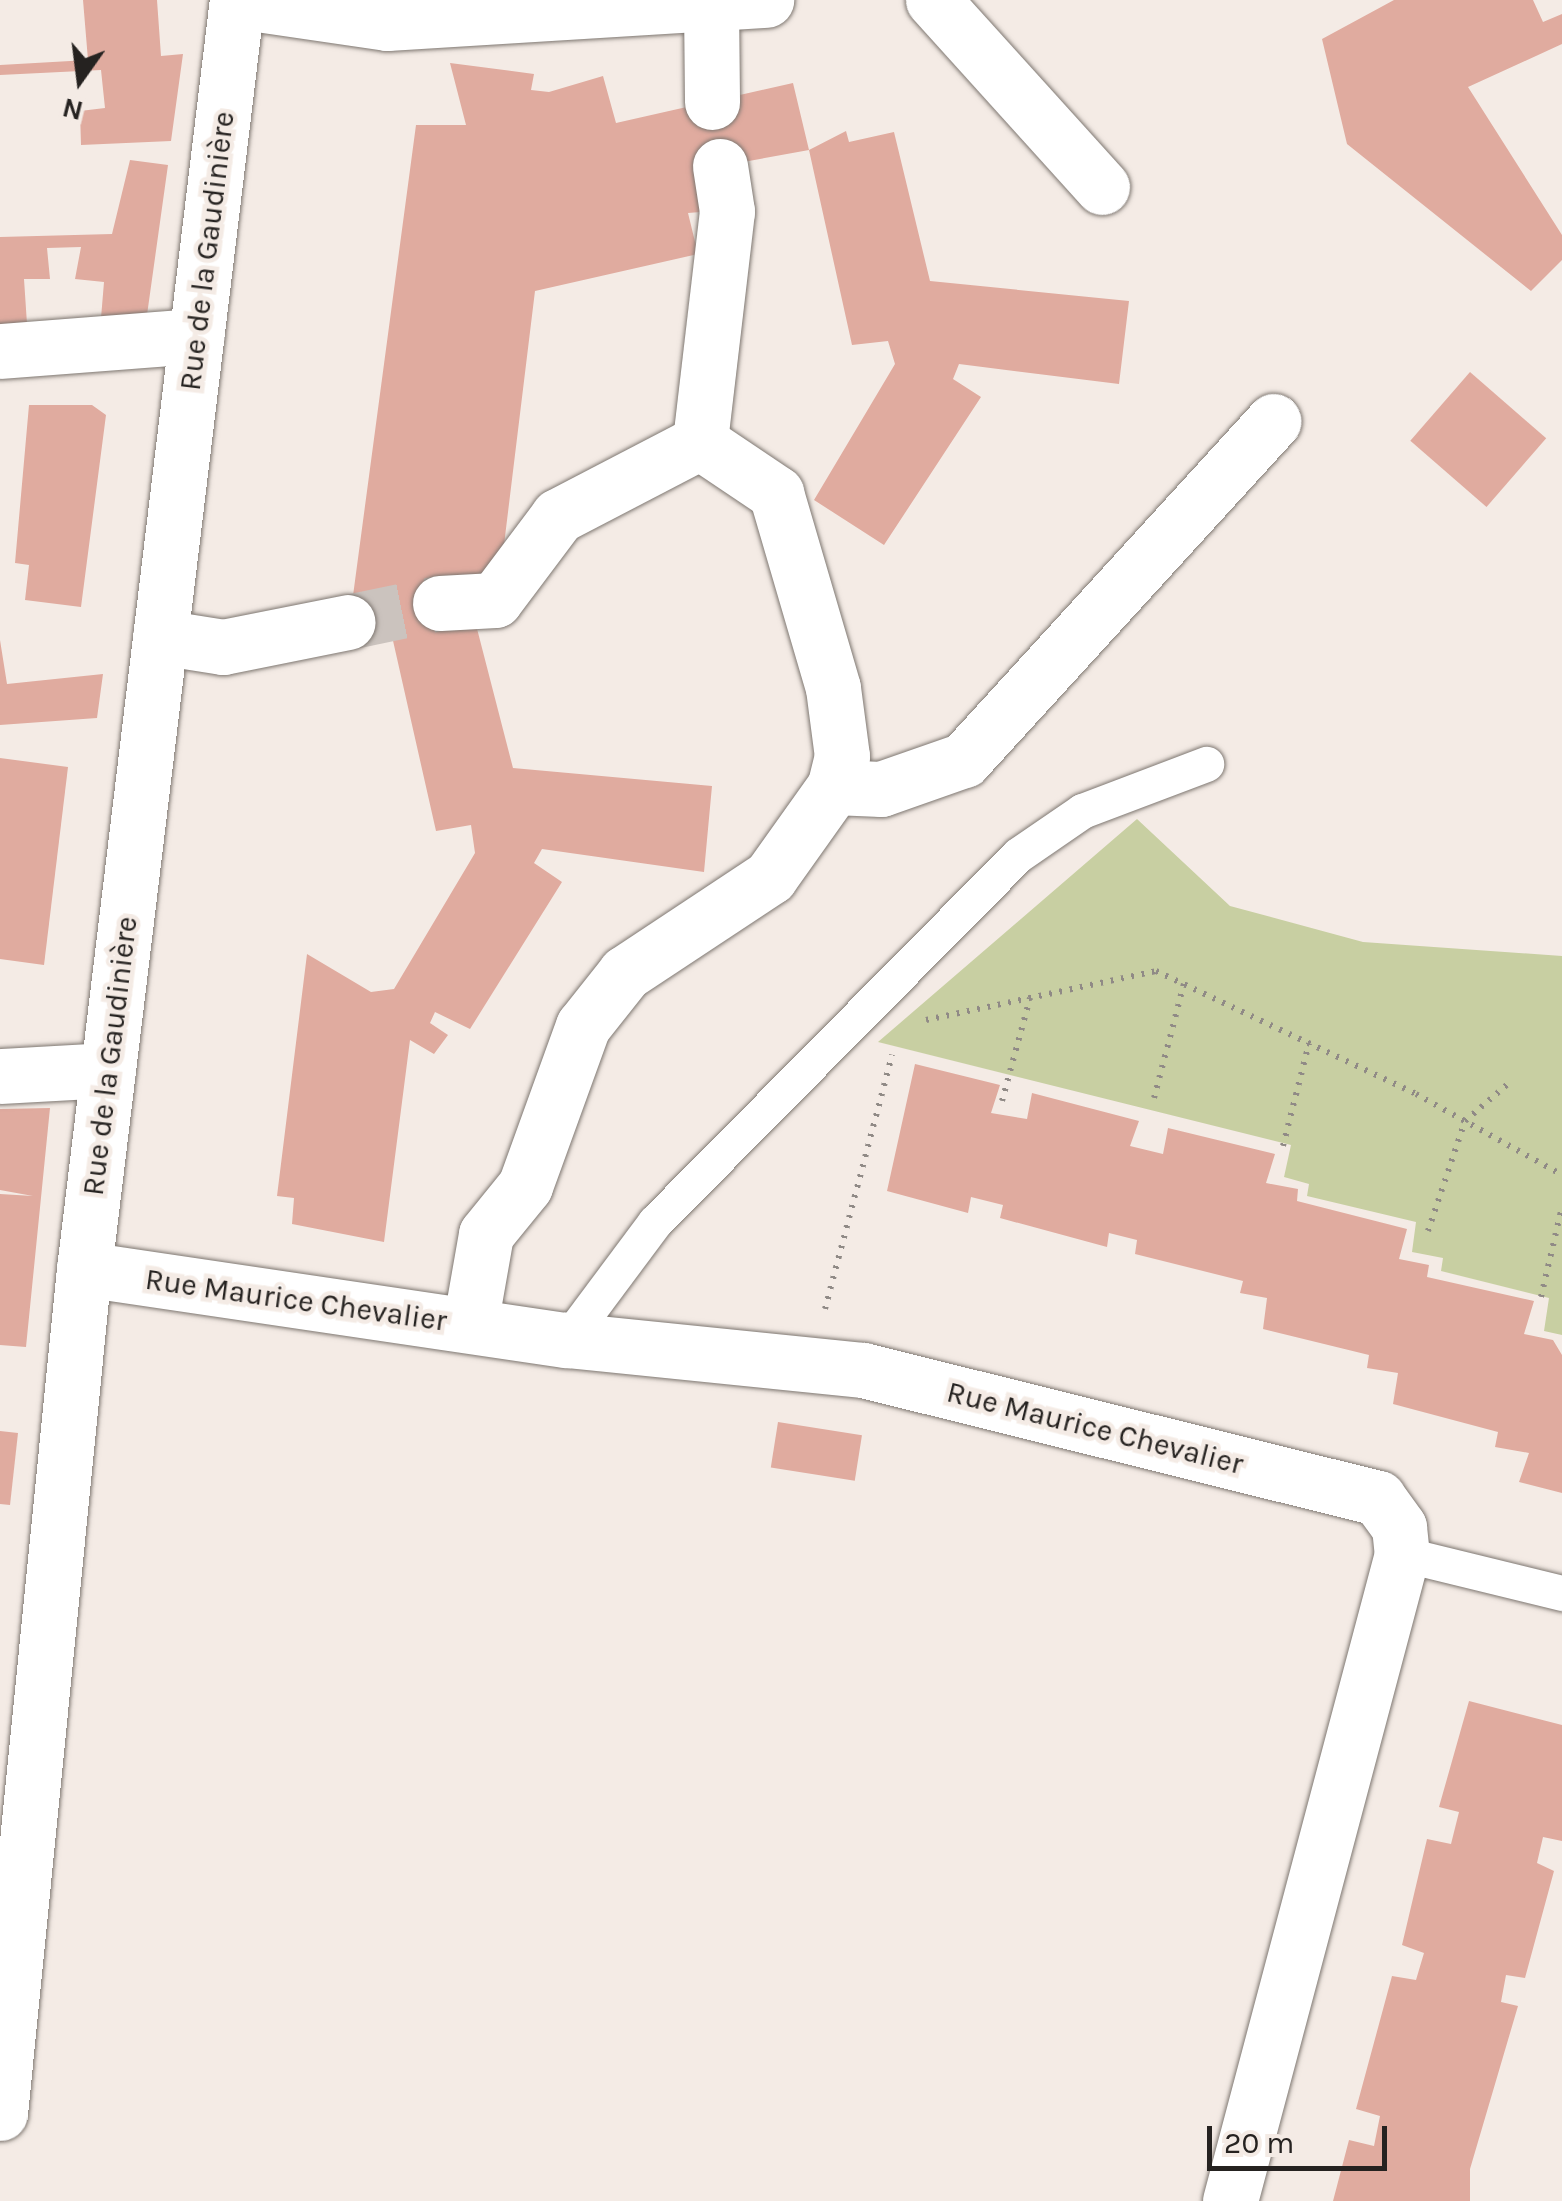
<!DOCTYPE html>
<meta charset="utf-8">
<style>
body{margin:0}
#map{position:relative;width:1562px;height:2201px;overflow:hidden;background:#f4ebe5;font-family:Karla,sans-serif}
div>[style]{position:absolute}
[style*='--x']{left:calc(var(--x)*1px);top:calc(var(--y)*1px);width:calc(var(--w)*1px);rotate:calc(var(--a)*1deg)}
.green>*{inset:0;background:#c8cfa2}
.building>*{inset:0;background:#e0ab9f;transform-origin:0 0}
.minor-tunnel>*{height:55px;margin-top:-27.5px;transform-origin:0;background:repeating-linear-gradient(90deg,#cbc3be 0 55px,transparent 0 83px)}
.path>*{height:6px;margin-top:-3px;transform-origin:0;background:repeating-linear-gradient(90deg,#908a86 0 2.5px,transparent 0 10.5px)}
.roads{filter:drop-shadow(0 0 2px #7e7771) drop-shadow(0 0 2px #7e7771)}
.service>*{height:35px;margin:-17.5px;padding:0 17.5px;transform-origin:17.5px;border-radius:17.5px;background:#fff}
.minor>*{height:55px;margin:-27.5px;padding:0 27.5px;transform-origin:27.5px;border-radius:27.5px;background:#fff}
span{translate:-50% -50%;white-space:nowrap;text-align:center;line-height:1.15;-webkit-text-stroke:9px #f4ebe5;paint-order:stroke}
.street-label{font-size:30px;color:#252220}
.north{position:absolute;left:30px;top:30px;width:100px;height:100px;-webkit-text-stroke:8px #f4ebe5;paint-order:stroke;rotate:194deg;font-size:28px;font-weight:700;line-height:40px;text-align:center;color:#252220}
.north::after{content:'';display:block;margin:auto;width:35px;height:45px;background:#252220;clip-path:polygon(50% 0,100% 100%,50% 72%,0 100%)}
.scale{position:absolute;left:1207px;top:2126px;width:180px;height:45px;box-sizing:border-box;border:5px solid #252220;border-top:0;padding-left:12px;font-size:30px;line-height:35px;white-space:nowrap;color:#252220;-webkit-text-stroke:8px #f4ebe5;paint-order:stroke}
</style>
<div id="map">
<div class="green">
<div style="clip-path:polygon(1137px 819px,1230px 906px,1363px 942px,1562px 956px,1562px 1335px,1544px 1331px,1549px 1298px,1441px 1271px,1443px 1258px,1412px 1252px,1416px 1222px,1307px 1196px,1309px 1184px,1284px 1177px,1291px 1145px,878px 1042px)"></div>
</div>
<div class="building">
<div style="clip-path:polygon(83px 0,157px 0,161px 56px,183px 54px,171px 141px,81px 145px,80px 111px,105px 108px,101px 70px,0 75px,0 65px,88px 60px)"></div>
<div style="clip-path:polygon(1394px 0,1533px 0,1543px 22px,1562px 14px,1562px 44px,1468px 87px,1562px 235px,1562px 260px,1531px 291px,1347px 144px,1322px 39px)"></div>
<div style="clip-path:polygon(450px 63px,534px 74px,531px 90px,549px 92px,603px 76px,616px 123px,793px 83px,809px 150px,846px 131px,849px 142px,894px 132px,930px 281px,1129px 301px,1119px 384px,959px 364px,953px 379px,981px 397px,884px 545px,814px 500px,895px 364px,888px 341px,852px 345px,809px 150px,705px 169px,713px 211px,688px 213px,698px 254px,535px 291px,498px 594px,474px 617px,513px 768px,712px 786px,704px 872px,542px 849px,534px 863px,562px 882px,470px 1029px,435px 1012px,430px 1023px,448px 1035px,434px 1054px,410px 1040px,384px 1242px,292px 1224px,294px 1198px,277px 1196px,307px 954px,371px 992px,394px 989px,475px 853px,471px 825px,436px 831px,389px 623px,348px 633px,416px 125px,466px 125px)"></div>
<div style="clip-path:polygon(130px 160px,168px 165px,147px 315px,101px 318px,104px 282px,75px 279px,81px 247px,47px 248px,50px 279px,24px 279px,27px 324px,0 326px,0 237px,112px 234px)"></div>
<div style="left:1470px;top:372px;width:101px;height:91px;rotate:41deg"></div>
<div style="clip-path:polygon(29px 405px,92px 405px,106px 415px,81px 607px,25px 600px,29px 565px,15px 563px)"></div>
<div style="clip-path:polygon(0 640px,7px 684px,103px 674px,97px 718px,0 725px)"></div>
<div style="clip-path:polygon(0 758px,68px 767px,44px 965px,0 959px)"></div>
<div style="clip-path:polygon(915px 1064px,1000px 1085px,991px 1113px,1027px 1119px,1032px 1093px,1139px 1121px,1130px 1146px,1163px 1154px,1168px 1128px,1275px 1154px,1266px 1183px,1298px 1189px,1297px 1201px,1407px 1229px,1399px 1259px,1429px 1265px,1427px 1277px,1534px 1301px,1524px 1334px,1553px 1340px,1562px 1355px,1562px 1493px,1519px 1482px,1529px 1453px,1495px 1447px,1498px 1432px,1393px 1404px,1398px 1373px,1367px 1368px,1369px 1355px,1263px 1329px,1267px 1298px,1240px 1293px,1243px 1281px,1135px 1254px,1137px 1240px,1109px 1233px,1107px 1247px,1000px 1218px,1003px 1205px,971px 1197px,968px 1213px,887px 1191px)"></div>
<div style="clip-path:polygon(50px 1108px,26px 1347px,0 1345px,0 1194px,33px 1196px,0 1190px,0 1109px)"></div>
<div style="left:778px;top:1422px;width:85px;height:46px;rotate:9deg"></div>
<div style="clip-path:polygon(0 1431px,18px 1433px,10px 1505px,0 1504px)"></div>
<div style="clip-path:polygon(1469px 1701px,1562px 1725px,1562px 1841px,1543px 1837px,1537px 1863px,1554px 1871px,1525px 1978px,1506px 1975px,1501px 2002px,1518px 2006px,1470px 2169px,1470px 2201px,1333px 2201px,1349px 2140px,1374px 2146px,1380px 2116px,1356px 2109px,1392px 1976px,1416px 1980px,1424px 1953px,1402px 1945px,1427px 1839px,1451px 1844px,1459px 1812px,1439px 1807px)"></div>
</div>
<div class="minor-tunnel">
<div style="--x:348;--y:622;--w:94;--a:-11.7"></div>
</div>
<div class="path">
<div style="--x:926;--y:1020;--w:235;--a:-12"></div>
<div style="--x:1156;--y:971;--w:288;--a:25.3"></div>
<div style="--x:1416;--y:1094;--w:167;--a:29"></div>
<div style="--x:1154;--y:1098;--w:118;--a:-75.3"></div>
<div style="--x:1002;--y:1101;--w:107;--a:-74.8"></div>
<div style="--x:1283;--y:1146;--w:106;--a:-75.8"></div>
<div style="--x:1428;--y:1231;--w:116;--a:-71.4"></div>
<div style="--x:1465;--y:1121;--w:58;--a:-40.8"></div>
<div style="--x:1541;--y:1297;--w:92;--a:-76.9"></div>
<div style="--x:825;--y:1309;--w:263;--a:-75.2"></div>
</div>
<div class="roads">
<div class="service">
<div style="--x:567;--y:1340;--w:147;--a:-53.3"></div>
<div style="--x:655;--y:1222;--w:516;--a:-45.31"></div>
<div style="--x:1018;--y:855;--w:78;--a:-34.5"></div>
<div style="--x:1082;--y:811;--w:133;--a:-20.8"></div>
<div style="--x:1402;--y:1554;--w:165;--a:13.7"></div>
</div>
<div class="minor">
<div style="--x:933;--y:0;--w:252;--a:47.9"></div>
<div style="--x:237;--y:1;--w:152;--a:8.3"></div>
<div style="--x:387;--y:23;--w:380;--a:-3.5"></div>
<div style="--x:711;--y:4;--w:98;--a:89.4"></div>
<div style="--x:720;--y:166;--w:46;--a:81.2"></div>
<div style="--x:727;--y:211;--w:233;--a:96.7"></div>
<div style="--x:700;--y:442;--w:92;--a:33.9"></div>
<div style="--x:776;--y:493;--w:203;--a:73.7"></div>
<div style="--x:833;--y:688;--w:69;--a:82.5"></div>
<div style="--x:842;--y:756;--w:32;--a:104"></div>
<div style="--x:0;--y:351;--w:197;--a:-4.4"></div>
<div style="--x:440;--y:603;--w:55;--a:-3.1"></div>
<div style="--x:495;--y:600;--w:105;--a:-53.1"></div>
<div style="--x:558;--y:516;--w:160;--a:-27.5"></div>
<div style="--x:160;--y:637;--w:64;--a:9"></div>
<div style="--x:223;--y:647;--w:127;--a:-11.3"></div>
<div style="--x:0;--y:1076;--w:108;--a:-3.2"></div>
<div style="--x:84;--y:1269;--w:488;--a:8.4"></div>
<div style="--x:567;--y:1340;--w:298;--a:5.8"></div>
<div style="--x:863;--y:1370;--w:531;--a:13.96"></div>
<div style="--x:1378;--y:1498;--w:36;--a:54"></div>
<div style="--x:1399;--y:1527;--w:27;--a:84"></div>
<div style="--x:1402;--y:1554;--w:669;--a:104.89"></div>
<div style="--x:470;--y:1325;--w:92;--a:-80"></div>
<div style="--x:486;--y:1234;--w:62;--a:-50.9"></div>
<div style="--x:525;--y:1186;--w:170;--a:-70.1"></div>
<div style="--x:583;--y:1026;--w:68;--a:-51.6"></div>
<div style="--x:625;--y:973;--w:174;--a:-33.5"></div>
<div style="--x:770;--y:877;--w:110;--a:-54.6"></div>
<div style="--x:834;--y:787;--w:47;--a:2.4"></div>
<div style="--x:881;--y:789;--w:88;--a:-19.3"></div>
<div style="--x:964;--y:760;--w:459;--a:-47.6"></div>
<div style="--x:0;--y:2113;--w:848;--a:-84.32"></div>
<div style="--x:84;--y:1269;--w:1278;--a:-83.13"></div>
</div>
</div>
<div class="street-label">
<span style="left:207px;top:251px;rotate:-83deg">Rue de la Gaudinière</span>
<span style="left:110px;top:1056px;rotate:-83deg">Rue de la Gaudinière</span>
<span style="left:296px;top:1300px;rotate:8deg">Rue Maurice Chevalier</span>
<span style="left:1095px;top:1428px;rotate:14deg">Rue Maurice Chevalier</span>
</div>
<div class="north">N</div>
<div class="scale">20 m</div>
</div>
